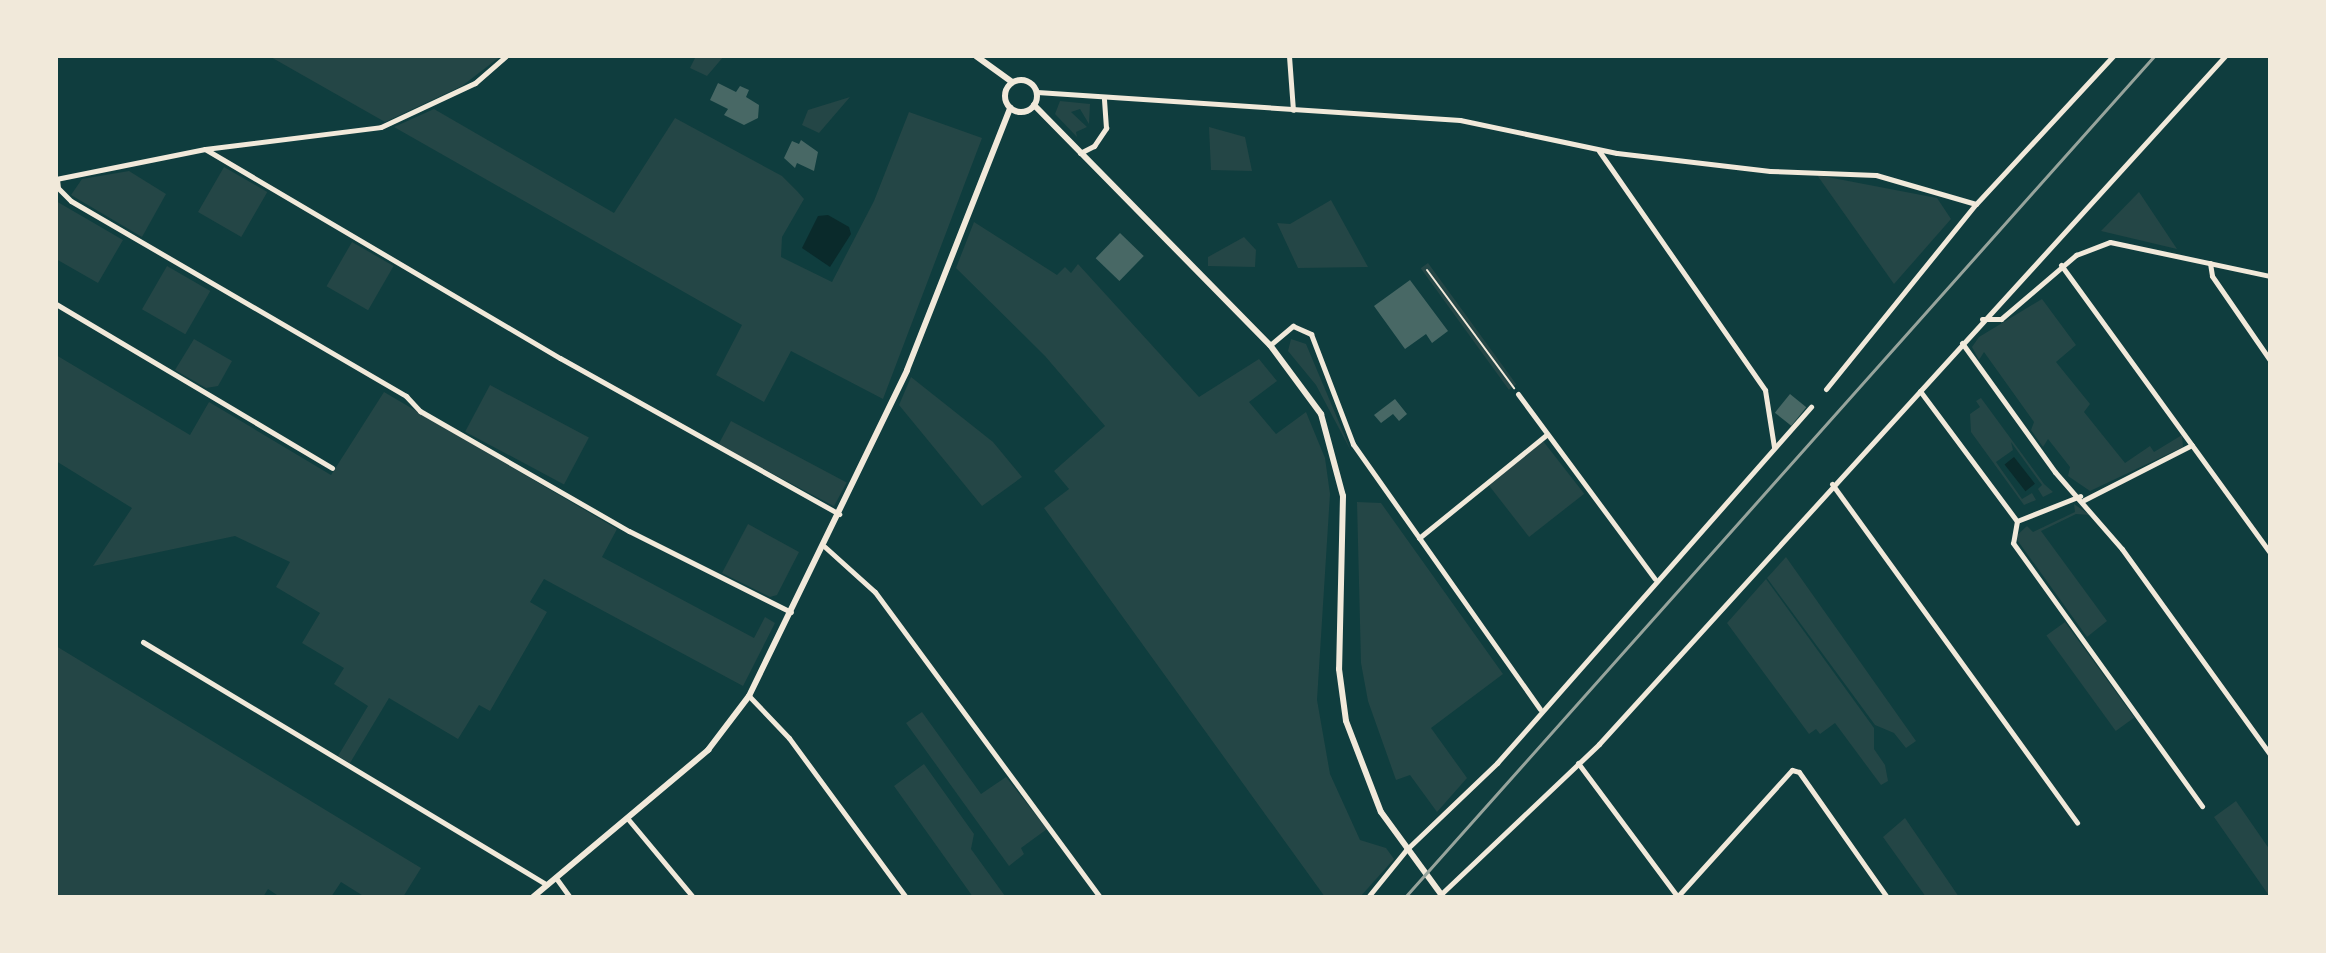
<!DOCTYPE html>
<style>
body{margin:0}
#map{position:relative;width:2326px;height:953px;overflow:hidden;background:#0f3d3e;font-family:Quicksand,sans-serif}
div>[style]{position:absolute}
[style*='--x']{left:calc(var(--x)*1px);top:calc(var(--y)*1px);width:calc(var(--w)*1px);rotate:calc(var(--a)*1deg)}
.green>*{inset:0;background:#244646;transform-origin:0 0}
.water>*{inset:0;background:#0a2a2b;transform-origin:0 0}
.building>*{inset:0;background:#486865;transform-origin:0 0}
.path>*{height:2px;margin:-1px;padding:0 1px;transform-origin:1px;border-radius:1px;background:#f1e9da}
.minor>*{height:5px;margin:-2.5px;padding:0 2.5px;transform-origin:2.5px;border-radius:2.5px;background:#f1e9da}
.tertiary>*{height:6px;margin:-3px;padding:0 3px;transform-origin:3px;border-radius:3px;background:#f1e9da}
.tertiary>.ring{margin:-3px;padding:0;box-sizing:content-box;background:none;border:6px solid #f1e9da;border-radius:50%}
.rail>*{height:3px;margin:-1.5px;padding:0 1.5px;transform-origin:1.5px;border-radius:1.5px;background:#97a49c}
span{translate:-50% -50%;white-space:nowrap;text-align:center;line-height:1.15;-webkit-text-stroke:7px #f1e9da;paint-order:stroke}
.frame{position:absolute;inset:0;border:58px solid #f1e9da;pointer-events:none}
</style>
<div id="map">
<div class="green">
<div style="clip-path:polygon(269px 56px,501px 56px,462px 86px,385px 122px)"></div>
<div style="clip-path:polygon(696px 56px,724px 56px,707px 76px,690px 68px)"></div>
<div style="clip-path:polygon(850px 97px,819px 133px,802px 125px,808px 110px)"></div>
<div style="clip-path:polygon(1060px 101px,1090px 104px,1089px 124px,1080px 109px,1071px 112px,1087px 127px,1076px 132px,1077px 137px,1055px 114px)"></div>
<div style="clip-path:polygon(434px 109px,614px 213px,675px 118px,782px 176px,797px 191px,804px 199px,782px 237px,781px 257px,832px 282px,874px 201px,909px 112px,982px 138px,883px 399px,791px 351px,764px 402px,716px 375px,742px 325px,394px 127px)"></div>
<div style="clip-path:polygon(1209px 127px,1245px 137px,1252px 171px,1211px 170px)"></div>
<div style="left:224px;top:167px;width:50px;height:52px;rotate:30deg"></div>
<div style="clip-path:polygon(129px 171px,166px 194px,142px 237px,71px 195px,82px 179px)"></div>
<div style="clip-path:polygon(1817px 175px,1937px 198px,1951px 219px,1894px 284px)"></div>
<div style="clip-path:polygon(2139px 192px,2177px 249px,2101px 231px)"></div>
<div style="clip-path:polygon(1331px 200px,1368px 267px,1298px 268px,1277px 223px,1290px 224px)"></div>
<div style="clip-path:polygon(56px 201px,123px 240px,98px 283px,56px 259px)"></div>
<div style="clip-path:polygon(974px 222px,1057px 275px,1065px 267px,1071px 273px,1078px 264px,1199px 397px,1259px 359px,1277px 381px,1249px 402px,1276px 434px,1306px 412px,1325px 458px,1330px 494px,1317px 700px,1330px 774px,1360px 840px,1386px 848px,1394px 859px,1360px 897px,1325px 897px,1044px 508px,1069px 489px,1054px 471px,1105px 426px,1045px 356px,956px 268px)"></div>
<div style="clip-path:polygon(1244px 237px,1256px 250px,1255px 267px,1208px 266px,1208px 257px)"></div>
<div style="left:352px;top:242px;width:48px;height:51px;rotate:30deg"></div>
<div style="left:1428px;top:263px;width:150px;height:9px;rotate:54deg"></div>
<div style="left:167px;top:266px;width:50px;height:50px;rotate:30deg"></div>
<div style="clip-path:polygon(2042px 299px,2076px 345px,2056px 362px,2090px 404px,2084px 412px,2125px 463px,2150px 446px,2154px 452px,2182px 435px,2183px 447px,2090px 491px,2068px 476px,2070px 467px,2048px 439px,2043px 447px,2031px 430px,2034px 422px,1984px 352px,1979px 360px,1972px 347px,1979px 337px)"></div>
<div style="clip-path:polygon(194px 339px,232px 361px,218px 386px,206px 388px,175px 370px)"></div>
<div style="clip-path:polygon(1291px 339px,1306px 344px,1351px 451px,1316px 385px,1288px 351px)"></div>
<div style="clip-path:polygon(56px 355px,190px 435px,209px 402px,331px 475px,384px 392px,617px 529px,602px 557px,754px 638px,765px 617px,775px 623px,743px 686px,544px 579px,530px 602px,547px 612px,490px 711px,479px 705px,458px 739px,389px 698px,350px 763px,338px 756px,368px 706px,334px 684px,344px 668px,302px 643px,320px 613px,276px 587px,290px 562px,235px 536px,93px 566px,132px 508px,56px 461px)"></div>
<div style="clip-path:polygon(911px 377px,993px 442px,1022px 477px,982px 506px,899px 405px)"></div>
<div style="left:490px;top:385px;width:112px;height:53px;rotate:28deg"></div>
<div style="clip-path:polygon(1981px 398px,2044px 484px,2053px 492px,2043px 497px,2038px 489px,2042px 485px,2011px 442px,2013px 450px,1996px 462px,2022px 499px,2032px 493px,2036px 500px,2024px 505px,1971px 432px,1970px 414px,1980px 407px,1976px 401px)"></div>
<div style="left:731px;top:421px;width:131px;height:27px;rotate:28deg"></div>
<div style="left:1543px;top:441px;width:67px;height:70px;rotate:52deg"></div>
<div style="clip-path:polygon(1357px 502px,1381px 503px,1503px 674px,1431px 728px,1467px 778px,1437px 812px,1410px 775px,1396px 780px,1368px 701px,1361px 663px)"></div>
<div style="clip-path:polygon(2074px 504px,2090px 515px,2076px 514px,2041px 531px,2107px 621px,2087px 637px,2015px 537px,2027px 526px,2033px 532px,2075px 512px)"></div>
<div style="clip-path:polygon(748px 524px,799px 552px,777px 595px,770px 597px,722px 573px)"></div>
<div style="clip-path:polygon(1786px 557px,1916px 741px,1906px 748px,1894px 733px,1875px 725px,1767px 578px)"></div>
<div style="clip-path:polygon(1766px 579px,1874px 728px,1874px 749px,1885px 765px,1888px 781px,1881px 785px,1835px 723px,1820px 734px,1816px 729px,1809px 734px,1727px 623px)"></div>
<div style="left:2065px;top:622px;width:118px;height:23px;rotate:54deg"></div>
<div style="clip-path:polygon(56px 646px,421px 868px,403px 897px,365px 897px,341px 882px,331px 897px,280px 897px,268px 889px,263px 897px,56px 897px)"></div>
<div style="clip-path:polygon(922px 712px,981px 794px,1006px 777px,1047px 829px,1021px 848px,1024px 854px,1009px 866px,906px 723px)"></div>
<div style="clip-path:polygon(924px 764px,974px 834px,971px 849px,1005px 896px,1011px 897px,973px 897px,894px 786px)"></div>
<div style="clip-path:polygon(2236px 801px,2270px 850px,2270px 897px,2214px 817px)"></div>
<div style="clip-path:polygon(1905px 818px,1959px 897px,1926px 897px,1883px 837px)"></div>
</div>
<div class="water">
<div style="clip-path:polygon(828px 215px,849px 227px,851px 234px,830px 267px,802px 248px,818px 216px)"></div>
<div style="left:2014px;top:457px;width:34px;height:12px;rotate:52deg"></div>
</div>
<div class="building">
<div style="clip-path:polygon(718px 83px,736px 92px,740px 86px,749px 90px,746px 97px,759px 105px,758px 118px,744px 125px,724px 115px,728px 109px,710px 100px)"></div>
<div style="clip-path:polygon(801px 140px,818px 152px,814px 171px,797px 163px,795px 168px,784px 158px,792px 141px,799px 144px)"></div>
<div style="left:1120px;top:233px;width:33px;height:35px;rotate:44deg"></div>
<div style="clip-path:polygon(1410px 280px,1448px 331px,1432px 343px,1426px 334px,1405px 349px,1374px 306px)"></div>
<div style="left:1790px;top:394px;width:21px;height:24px;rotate:39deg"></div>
<div style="clip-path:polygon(1395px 399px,1407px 414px,1399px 421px,1393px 414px,1381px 423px,1374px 415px)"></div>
</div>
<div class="path">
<div style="--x:1427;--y:270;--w:147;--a:53.6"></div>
</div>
<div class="minor">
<div style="--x:1289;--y:56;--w:54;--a:85.8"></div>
<div style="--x:1037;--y:92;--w:424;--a:3.8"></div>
<div style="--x:1460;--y:120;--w:160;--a:11.9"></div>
<div style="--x:1617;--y:153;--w:154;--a:6.7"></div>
<div style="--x:1770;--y:171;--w:106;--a:2.2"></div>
<div style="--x:1876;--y:175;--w:104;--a:16.2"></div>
<div style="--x:205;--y:149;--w:412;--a:30.5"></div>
<div style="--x:560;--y:358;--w:320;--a:29.2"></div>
<div style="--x:1599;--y:151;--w:291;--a:55.2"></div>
<div style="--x:1765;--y:390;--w:58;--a:81"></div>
<div style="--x:1080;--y:153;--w:16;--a:-27"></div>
<div style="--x:1094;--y:146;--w:22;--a:-56"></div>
<div style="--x:1106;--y:128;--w:29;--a:-94"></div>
<div style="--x:56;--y:179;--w:152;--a:-11.4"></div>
<div style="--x:205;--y:149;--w:177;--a:-7.1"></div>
<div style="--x:381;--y:127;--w:104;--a:-25.1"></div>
<div style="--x:475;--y:83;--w:41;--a:-41.1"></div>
<div style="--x:57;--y:179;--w:9;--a:84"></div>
<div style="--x:58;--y:188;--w:18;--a:45"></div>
<div style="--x:71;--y:201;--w:388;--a:30.2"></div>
<div style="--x:406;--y:396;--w:21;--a:47"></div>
<div style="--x:420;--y:411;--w:241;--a:29.9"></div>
<div style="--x:629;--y:531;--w:181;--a:26.6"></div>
<div style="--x:2210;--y:263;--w:13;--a:81"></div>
<div style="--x:2212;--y:276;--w:102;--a:55.4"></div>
<div style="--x:2061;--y:265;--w:356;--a:54"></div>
<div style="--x:56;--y:304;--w:321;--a:30.7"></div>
<div style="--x:1982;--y:319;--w:19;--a:0"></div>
<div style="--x:2001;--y:319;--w:99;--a:-40.5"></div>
<div style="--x:2076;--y:255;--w:36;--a:-21"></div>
<div style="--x:2110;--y:242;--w:164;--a:12"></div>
<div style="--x:1962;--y:343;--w:159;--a:54.2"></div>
<div style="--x:2055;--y:472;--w:102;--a:49"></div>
<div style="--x:2122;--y:549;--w:253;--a:54.2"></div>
<div style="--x:1270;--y:345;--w:30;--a:-40"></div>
<div style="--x:1293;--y:326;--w:20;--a:24"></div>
<div style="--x:1311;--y:334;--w:118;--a:69.1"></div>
<div style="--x:1353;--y:444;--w:324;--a:54.8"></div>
<div style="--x:1826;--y:389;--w:238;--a:-51"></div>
<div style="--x:1976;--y:204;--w:202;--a:-47.2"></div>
<div style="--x:1920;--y:391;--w:162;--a:53.3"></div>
<div style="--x:1518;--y:394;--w:230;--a:53.5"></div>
<div style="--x:1832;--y:484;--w:418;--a:54.1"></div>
<div style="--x:2084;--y:500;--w:121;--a:-27"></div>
<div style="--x:2017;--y:521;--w:22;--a:100"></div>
<div style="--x:2013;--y:543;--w:324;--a:54.3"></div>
<div style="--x:2017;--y:521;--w:68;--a:-21.6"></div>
<div style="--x:1419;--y:538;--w:164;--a:-39"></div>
<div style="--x:825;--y:547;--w:67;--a:42"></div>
<div style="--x:875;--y:592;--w:379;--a:53.6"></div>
<div style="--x:143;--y:642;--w:471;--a:31"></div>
<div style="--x:749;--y:696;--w:58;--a:46.4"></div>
<div style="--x:789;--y:738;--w:197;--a:53.7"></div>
<div style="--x:1578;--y:763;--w:167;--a:53.3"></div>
<div style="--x:628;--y:819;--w:102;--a:50.2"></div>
<div style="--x:556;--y:878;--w:24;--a:54"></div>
<div style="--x:1678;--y:896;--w:170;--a:-47.9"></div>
<div style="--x:1792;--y:770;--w:7;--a:16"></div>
<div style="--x:1799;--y:772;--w:153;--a:54.9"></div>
<div style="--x:1368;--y:897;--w:60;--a:-51"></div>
<div style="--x:1406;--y:850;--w:126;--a:-43.7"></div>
<div style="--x:1497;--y:763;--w:475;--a:-48.6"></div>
<div style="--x:1438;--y:897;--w:222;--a:-43.5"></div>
<div style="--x:1599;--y:744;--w:930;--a:-47.7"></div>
</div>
<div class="tertiary">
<div style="--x:976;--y:56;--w:44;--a:35.8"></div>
<div class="ring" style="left:1005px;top:80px;width:26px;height:26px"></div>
<div style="--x:1034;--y:105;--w:337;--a:45.5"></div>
<div style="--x:1270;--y:345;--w:86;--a:53.5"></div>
<div style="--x:1321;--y:414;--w:85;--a:75"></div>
<div style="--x:1343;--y:496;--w:173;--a:91.3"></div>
<div style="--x:1339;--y:669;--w:52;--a:82.3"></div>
<div style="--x:1346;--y:721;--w:97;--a:69"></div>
<div style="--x:1381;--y:812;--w:105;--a:53.9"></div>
<div style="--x:533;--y:897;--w:229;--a:-40"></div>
<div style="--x:708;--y:750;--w:68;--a:-52.8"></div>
<div style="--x:749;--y:696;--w:362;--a:-64.1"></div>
<div style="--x:907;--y:370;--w:282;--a:-68.5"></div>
</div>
<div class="rail">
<div style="--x:1405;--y:897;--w:1126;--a:-48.31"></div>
</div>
<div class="frame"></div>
</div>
